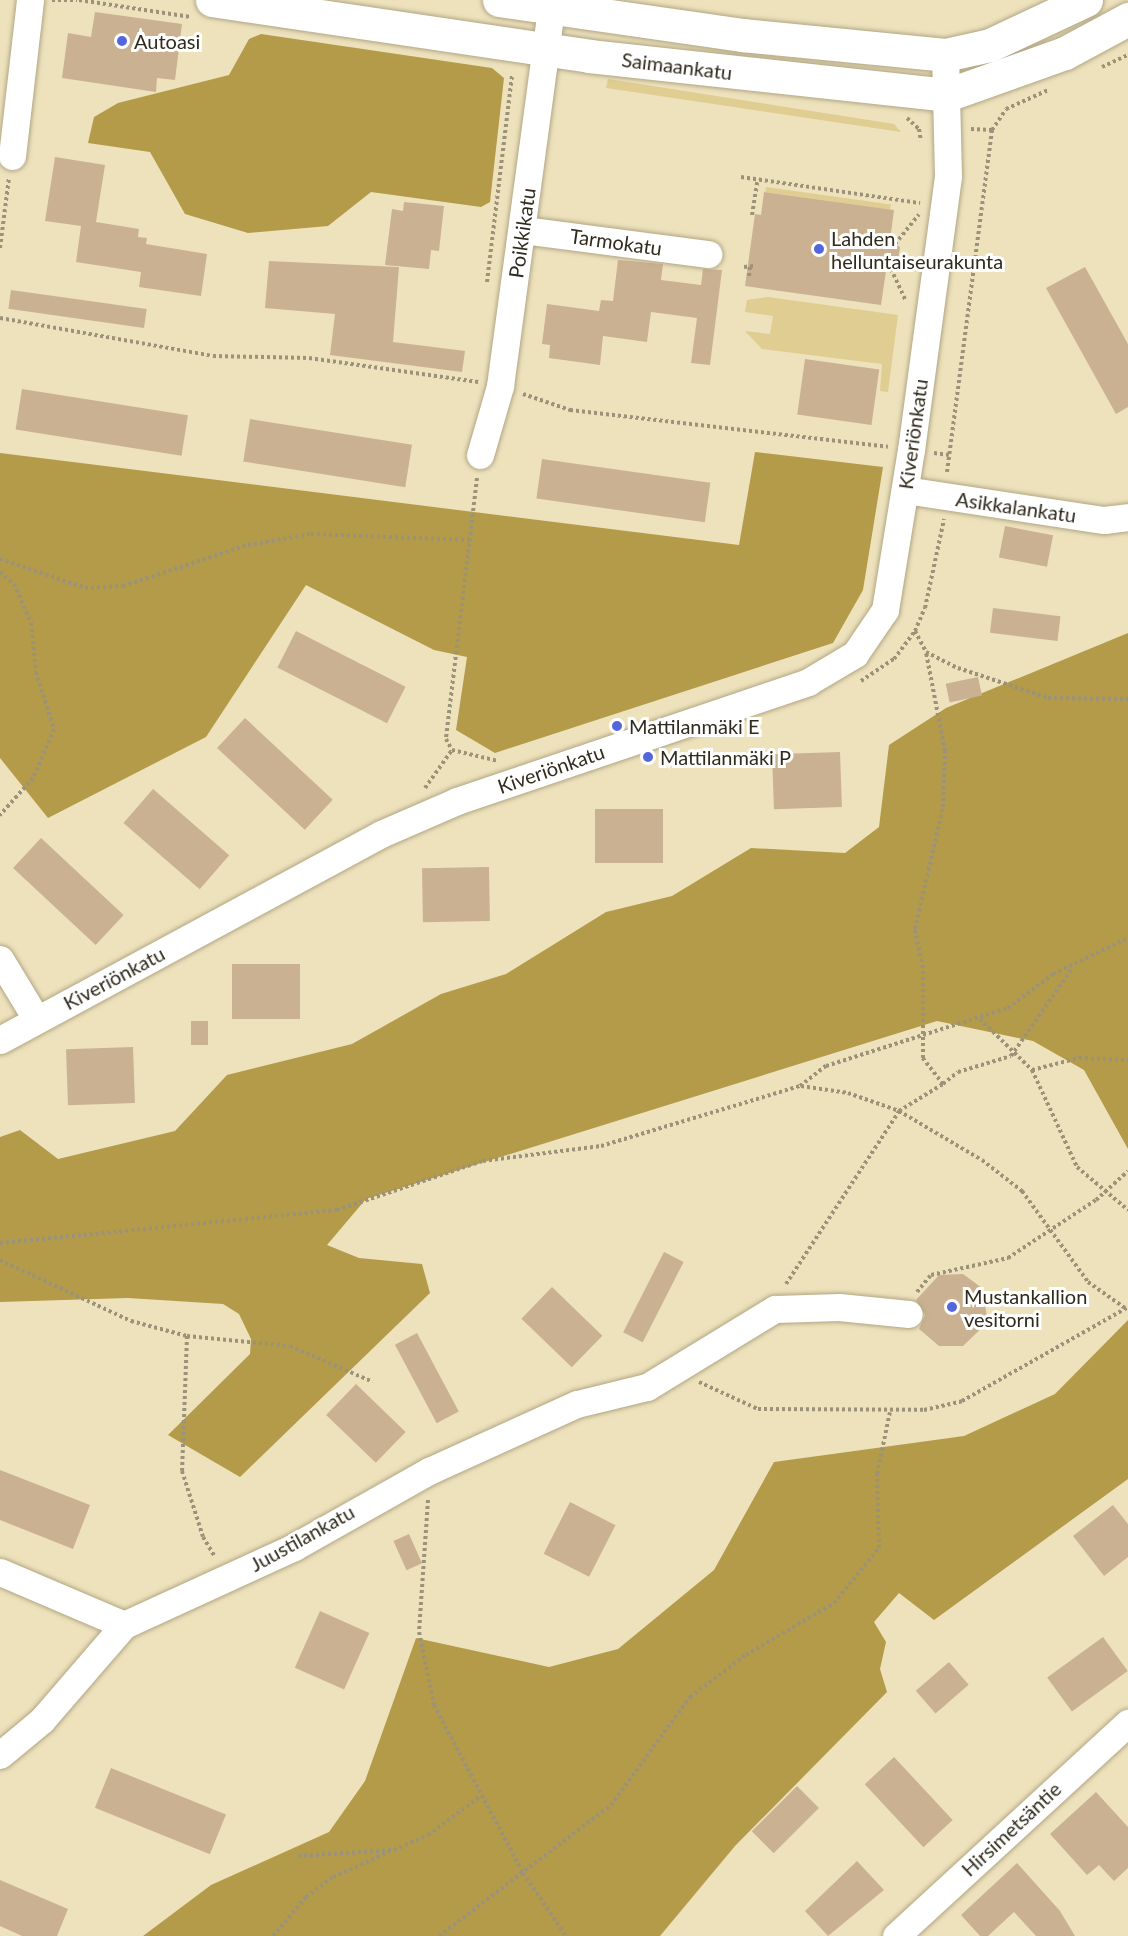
<!DOCTYPE html>
<meta charset="utf-8">
<style>
body{margin:0}
#map{position:relative;width:1128px;height:1936px;overflow:hidden;background:#eee2bd;font-family:Lato,sans-serif}
div>[style]{position:absolute}
[style*='--x']{left:calc(var(--x)*1px);top:calc(var(--y)*1px);width:calc(var(--w)*1px);rotate:calc(var(--a)*1deg)}
.green>*{inset:0;background:#dfcd92;transform-origin:0 0}
.forest>*{inset:0;background:#b49b49}
.building>*{inset:0;background:#cab192;transform-origin:0 0}
.path>*{height:4px;margin-top:-2px;transform-origin:0;background:repeating-linear-gradient(90deg,#9b9277 0 3px,transparent 0 6px)}
.roads{filter:drop-shadow(0 0 2px #b1a683) drop-shadow(0 0 2px #b1a683)}
.minor>*{height:27px;margin:-13.5px;padding:0 13.5px;transform-origin:13.5px;border-radius:13.5px;background:#fff}
.major>*{height:33px;margin:-16.5px;padding:0 16.5px;transform-origin:16.5px;border-radius:16.5px;background:#fff}
.dots>*{width:16px;height:16px;translate:-50% -50%;box-sizing:border-box;border:3px solid #fff;border-radius:50%}
span{translate:-50% -50%;white-space:nowrap;text-align:center;line-height:1.15;-webkit-text-stroke:6px #fff;paint-order:stroke}
.poi-label{font-size:20px;color:#302b1d}
.left{translate:0 -50%;text-align:left}
.street-label{font-size:20px;color:#302b1d}
</style>
<div id="map">
<div class="green">
<div style="clip-path:polygon(608px 79px,894px 124px,901px 132px,606px 88px)"></div>
<div style="left:766px;top:187px;width:126px;height:5px;rotate:8deg"></div>
<div style="clip-path:polygon(768px 297px,898px 315px,888px 392px,880px 391px,882px 364px,762px 349px,745px 331px,770px 334px,773px 316px,745px 312px,747px 300px)"></div>
</div>
<div class="forest">
<div style="clip-path:polygon(261px 34px,492px 68px,504px 78px,490px 202px,481px 207px,371px 192px,328px 226px,248px 233px,185px 214px,150px 152px,88px 143px,94px 117px,118px 103px,229px 75px,249px 39px)"></div>
<div style="clip-path:polygon(755px 452px,883px 467px,863px 590px,833px 643px,495px 753px,456px 730px,467px 657px,434px 650px,306px 585px,206px 737px,48px 818px,0 758px,0 453px,739px 545px)"></div>
<div style="clip-path:polygon(1128px 633px,1128px 1149px,1084px 1070px,1033px 1041px,937px 1021px,366px 1199px,327px 1245px,359px 1258px,422px 1264px,430px 1293px,240px 1477px,168px 1435px,250px 1354px,251px 1339px,239px 1314px,223px 1304px,128px 1298px,0 1302px,0 1137px,20px 1130px,58px 1159px,175px 1131px,227px 1075px,352px 1044px,441px 994px,506px 974px,606px 912px,672px 896px,751px 848px,845px 853px,879px 827px,889px 745px,946px 708px)"></div>
<div style="clip-path:polygon(1128px 1320px,1128px 1479px,934px 1620px,899px 1593px,874px 1622px,886px 1642px,880px 1669px,887px 1692px,735px 1846px,660px 1936px,143px 1936px,211px 1885px,329px 1832px,365px 1781px,416px 1638px,549px 1667px,618px 1649px,714px 1570px,774px 1462px,964px 1436px,1055px 1394px)"></div>
</div>
<div class="building">
<div style="clip-path:polygon(95px 12px,182px 24px,175px 80px,157px 78px,156px 92px,62px 78px,68px 33px,91px 37px)"></div>
<div style="clip-path:polygon(55px 157px,105px 165px,96px 222px,139px 229px,138px 237px,147px 238px,146px 244px,207px 254px,201px 296px,139px 287px,141px 272px,76px 262px,81px 226px,45px 221px)"></div>
<div style="clip-path:polygon(764px 192px,894px 210px,890px 241px,900px 247px,897px 268px,886px 271px,881px 305px,745px 286px,755px 214px,761px 215px)"></div>
<div style="clip-path:polygon(404px 202px,444px 206px,439px 251px,431px 250px,429px 269px,385px 265px,392px 209px,403px 211px)"></div>
<div style="clip-path:polygon(618px 260px,663px 264px,661px 280px,701px 285px,703px 269px,722px 270px,710px 365px,691px 363px,697px 318px,651px 312px,647px 342px,603px 336px,600px 365px,549px 358px,550px 345px,542px 344px,547px 304px,599px 311px,601px 300px,613px 301px)"></div>
<div style="clip-path:polygon(269px 261px,399px 267px,393px 342px,465px 351px,462px 372px,330px 355px,335px 314px,265px 308px)"></div>
<div style="clip-path:polygon(1085px 267px,1128px 344px,1128px 407px,1116px 414px,1046px 288px)"></div>
<div style="left:11px;top:290px;width:137px;height:19px;rotate:8deg"></div>
<div style="left:805px;top:359px;width:75px;height:56px;rotate:8deg"></div>
<div style="left:22px;top:389px;width:168px;height:41px;rotate:9deg"></div>
<div style="left:250px;top:419px;width:164px;height:43px;rotate:9deg"></div>
<div style="left:542px;top:459px;width:170px;height:40px;rotate:8deg"></div>
<div style="left:1005px;top:526px;width:49px;height:32px;rotate:11deg"></div>
<div style="left:993px;top:608px;width:68px;height:25px;rotate:7deg"></div>
<div style="left:296px;top:631px;width:123px;height:41px;rotate:27deg"></div>
<div style="left:978px;top:677px;width:19px;height:33px;rotate:78deg"></div>
<div style="left:245px;top:718px;width:120px;height:41px;rotate:43deg"></div>
<div style="left:840px;top:752px;width:55px;height:68px;rotate:88deg"></div>
<div style="left:153px;top:789px;width:101px;height:45px;rotate:41deg"></div>
<div style="left:663px;top:809px;width:54px;height:68px;rotate:90deg"></div>
<div style="left:41px;top:838px;width:113px;height:41px;rotate:43deg"></div>
<div style="left:489px;top:867px;width:54px;height:67px;rotate:89deg"></div>
<div style="left:300px;top:964px;width:55px;height:68px;rotate:90deg"></div>
<div style="left:191px;top:1021px;width:17px;height:24px"></div>
<div style="left:133px;top:1047px;width:56px;height:67px;rotate:88deg"></div>
<div style="left:664px;top:1252px;width:22px;height:90px;rotate:27deg"></div>
<div style="clip-path:polygon(963px 1274px,982px 1288px,988px 1322px,963px 1346px,939px 1346px,919px 1329px,925px 1315px,916px 1300px,939px 1275px)"></div>
<div style="left:552px;top:1287px;width:70px;height:44px;rotate:44deg"></div>
<div style="left:417px;top:1333px;width:89px;height:25px;rotate:62deg"></div>
<div style="left:356px;top:1384px;width:69px;height:43px;rotate:44deg"></div>
<div style="clip-path:polygon(0 1470px,90px 1505px,73px 1549px,0 1520px)"></div>
<div style="left:570px;top:1502px;width:51px;height:58px;rotate:27deg"></div>
<div style="clip-path:polygon(1113px 1505px,1128px 1524px,1128px 1557px,1104px 1576px,1073px 1536px)"></div>
<div style="left:409px;top:1534px;width:32px;height:17px;rotate:66deg"></div>
<div style="left:320px;top:1611px;width:54px;height:62px;rotate:24deg"></div>
<div style="left:1103px;top:1637px;width:42px;height:69px;rotate:54deg"></div>
<div style="left:949px;top:1662px;width:30px;height:44px;rotate:49deg"></div>
<div style="left:894px;top:1757px;width:86px;height:40px;rotate:47deg"></div>
<div style="left:111px;top:1768px;width:124px;height:43px;rotate:22deg"></div>
<div style="left:797px;top:1786px;width:31px;height:64px;rotate:45deg"></div>
<div style="clip-path:polygon(1096px 1792px,1128px 1827px,1128px 1868px,1114px 1881px,1099px 1865px,1087px 1875px,1050px 1834px)"></div>
<div style="clip-path:polygon(857px 1861px,884px 1890px,828px 1936px,805px 1911px)"></div>
<div style="clip-path:polygon(1017px 1863px,1060px 1911px,1075px 1936px,1036px 1936px,1014px 1912px,988px 1936px,980px 1936px,961px 1915px)"></div>
<div style="clip-path:polygon(0 1880px,68px 1909px,57px 1936px,22px 1936px,0 1926px)"></div>
</div>
<div class="path">
<div style="--x:52;--y:0;--w:25;--a:0"></div>
<div style="--x:79;--y:0;--w:113;--a:8.6"></div>
<div style="--x:1102;--y:67;--w:29;--a:-25"></div>
<div style="--x:907;--y:118;--w:16;--a:43"></div>
<div style="--x:919;--y:129;--w:12;--a:81"></div>
<div style="--x:971;--y:129;--w:21;--a:3"></div>
<div style="--x:992;--y:130;--w:25;--a:-56"></div>
<div style="--x:1006;--y:109;--w:46;--a:-24.3"></div>
<div style="--x:741;--y:177;--w:181;--a:8.3"></div>
<div style="--x:752;--y:215;--w:36;--a:-81"></div>
<div style="--x:895;--y:244;--w:38;--a:-51"></div>
<div style="--x:0;--y:248;--w:71;--a:-82.7"></div>
<div style="--x:744;--y:267;--w:10;--a:-6"></div>
<div style="--x:891;--y:269;--w:35;--a:65"></div>
<div style="--x:749;--y:276;--w:10;--a:-84"></div>
<div style="--x:487;--y:282;--w:209;--a:-83.1"></div>
<div style="--x:0;--y:318;--w:216;--a:10.1"></div>
<div style="--x:213;--y:356;--w:96;--a:1.2"></div>
<div style="--x:309;--y:358;--w:171;--a:8.1"></div>
<div style="--x:523;--y:394;--w:50;--a:18.8"></div>
<div style="--x:570;--y:410;--w:320;--a:6.6"></div>
<div style="--x:934;--y:453;--w:15;--a:8"></div>
<div style="--x:947;--y:472;--w:345;--a:-82.5"></div>
<div style="--x:477;--y:478;--w:263;--a:96.8"></div>
<div style="--x:446;--y:739;--w:13;--a:61"></div>
<div style="--x:452;--y:750;--w:47;--a:13.4"></div>
<div style="--x:0;--y:559;--w:90;--a:18.8"></div>
<div style="--x:85;--y:588;--w:38;--a:-3"></div>
<div style="--x:123;--y:586;--w:132;--a:-18.2"></div>
<div style="--x:248;--y:545;--w:64;--a:-9.9"></div>
<div style="--x:311;--y:534;--w:159;--a:2.2"></div>
<div style="--x:0;--y:572;--w:18;--a:41"></div>
<div style="--x:14;--y:584;--w:43;--a:66.4"></div>
<div style="--x:31;--y:623;--w:49;--a:84.2"></div>
<div style="--x:36;--y:672;--w:60;--a:72.5"></div>
<div style="--x:54;--y:729;--w:53;--a:113.2"></div>
<div style="--x:33;--y:778;--w:50;--a:131.7"></div>
<div style="--x:915;--y:631;--w:24;--a:62"></div>
<div style="--x:926;--y:652;--w:36;--a:27"></div>
<div style="--x:958;--y:668;--w:95;--a:18.4"></div>
<div style="--x:1048;--y:698;--w:80;--a:0.7"></div>
<div style="--x:861;--y:681;--w:40;--a:-34"></div>
<div style="--x:894;--y:659;--w:35;--a:-53"></div>
<div style="--x:915;--y:631;--w:25;--a:-67"></div>
<div style="--x:925;--y:608;--w:91;--a:-77.9"></div>
<div style="--x:425;--y:788;--w:47;--a:-54.6"></div>
<div style="--x:980;--y:1019;--w:73;--a:44.4"></div>
<div style="--x:1032;--y:1070;--w:107;--a:65.1"></div>
<div style="--x:1077;--y:1167;--w:67;--a:40.1"></div>
<div style="--x:1032;--y:1070;--w:49;--a:-14.3"></div>
<div style="--x:1079;--y:1058;--w:49;--a:2.3"></div>
<div style="--x:943;--y:1084;--w:19;--a:-39"></div>
<div style="--x:958;--y:1072;--w:55;--a:-16.8"></div>
<div style="--x:1011;--y:1056;--w:105;--a:-55.1"></div>
<div style="--x:801;--y:1086;--w:48;--a:8.5"></div>
<div style="--x:848;--y:1093;--w:54;--a:19.4"></div>
<div style="--x:899;--y:1111;--w:96;--a:30.6"></div>
<div style="--x:982;--y:1160;--w:51;--a:37.8"></div>
<div style="--x:1022;--y:1191;--w:112;--a:54"></div>
<div style="--x:1088;--y:1282;--w:45;--a:35.1"></div>
<div style="--x:0;--y:1243;--w:339;--a:-5.6"></div>
<div style="--x:337;--y:1210;--w:154;--a:-18.6"></div>
<div style="--x:483;--y:1161;--w:119;--a:-7.2"></div>
<div style="--x:601;--y:1146;--w:208;--a:-16.8"></div>
<div style="--x:800;--y:1086;--w:33;--a:-38"></div>
<div style="--x:826;--y:1066;--w:191;--a:-17.7"></div>
<div style="--x:1008;--y:1008;--w:56;--a:-37.1"></div>
<div style="--x:1053;--y:974;--w:83;--a:-25.6"></div>
<div style="--x:0;--y:1260;--w:145;--a:25"></div>
<div style="--x:131;--y:1321;--w:58;--a:15"></div>
<div style="--x:187;--y:1336;--w:103;--a:5.5"></div>
<div style="--x:290;--y:1346;--w:90;--a:23.4"></div>
<div style="--x:786;--y:1284;--w:207;--a:-56.8"></div>
<div style="--x:899;--y:1111;--w:52;--a:-31.5"></div>
<div style="--x:943;--y:1084;--w:33;--a:-128"></div>
<div style="--x:923;--y:1058;--w:90;--a:-90"></div>
<div style="--x:923;--y:968;--w:40;--a:-102"></div>
<div style="--x:915;--y:929;--w:125;--a:-77.1"></div>
<div style="--x:943;--y:807;--w:56;--a:-88"></div>
<div style="--x:945;--y:751;--w:101;--a:-100.9"></div>
<div style="--x:917;--y:1292;--w:22;--a:-51"></div>
<div style="--x:931;--y:1275;--w:79;--a:-12.4"></div>
<div style="--x:1008;--y:1258;--w:105;--a:-33.4"></div>
<div style="--x:1096;--y:1200;--w:43;--a:-42.2"></div>
<div style="--x:187;--y:1336;--w:135;--a:92.1"></div>
<div style="--x:182;--y:1471;--w:69;--a:72.3"></div>
<div style="--x:203;--y:1537;--w:23;--a:59"></div>
<div style="--x:699;--y:1382;--w:65;--a:24.6"></div>
<div style="--x:758;--y:1409;--w:166;--a:0.3"></div>
<div style="--x:924;--y:1410;--w:39;--a:-13"></div>
<div style="--x:962;--y:1401;--w:191;--a:-29.5"></div>
<div style="--x:428;--y:1500;--w:132;--a:93.9"></div>
<div style="--x:419;--y:1632;--w:75;--a:78.4"></div>
<div style="--x:434;--y:1705;--w:190;--a:62.1"></div>
<div style="--x:523;--y:1873;--w:76;--a:55.7"></div>
<div style="--x:298;--y:1856;--w:96;--a:-3.6"></div>
<div style="--x:394;--y:1850;--w:37;--a:-24"></div>
<div style="--x:428;--y:1835;--w:66;--a:-36.3"></div>
<div style="--x:273;--y:1936;--w:51;--a:-49.8"></div>
<div style="--x:306;--y:1897;--w:34;--a:-37"></div>
<div style="--x:333;--y:1877;--w:61;--a:-24.1"></div>
<div style="--x:439;--y:1936;--w:216;--a:-37.3"></div>
<div style="--x:611;--y:1805;--w:134;--a:-53.8"></div>
<div style="--x:690;--y:1697;--w:70;--a:-36.9"></div>
<div style="--x:746;--y:1655;--w:102;--a:-30.6"></div>
<div style="--x:834;--y:1603;--w:71;--a:-50.7"></div>
<div style="--x:879;--y:1548;--w:74;--a:-91.5"></div>
<div style="--x:877;--y:1474;--w:63;--a:-78.2"></div>
</div>
<div class="roads">
<div class="minor">
<div style="--x:12;--y:156;--w:157;--a:-83.4"></div>
<div style="--x:523;--y:230;--w:187;--a:7.4"></div>
<div style="--x:480;--y:455;--w:72;--a:-73.8"></div>
<div style="--x:500;--y:386;--w:389;--a:-82.3"></div>
<div style="--x:905;--y:490;--w:201;--a:8.6"></div>
<div style="--x:1104;--y:520;--w:24;--a:-7"></div>
<div style="--x:0;--y:959;--w:71;--a:58.8"></div>
<div style="--x:0;--y:1040;--w:433;--a:-28.4"></div>
<div style="--x:381;--y:834;--w:83;--a:-23.5"></div>
<div style="--x:457;--y:801;--w:371;--a:-18.7"></div>
<div style="--x:808;--y:682;--w:55;--a:-30.8"></div>
<div style="--x:855;--y:654;--w:53;--a:-55.7"></div>
<div style="--x:885;--y:610;--w:162;--a:-80.8"></div>
<div style="--x:911;--y:450;--w:276;--a:-82.3"></div>
<div style="--x:948;--y:176;--w:121;--a:-91.4"></div>
<div style="--x:0;--y:1572;--w:135;--a:23.1"></div>
<div style="--x:0;--y:1755;--w:55;--a:-39.8"></div>
<div style="--x:42;--y:1720;--w:125;--a:-49.2"></div>
<div style="--x:124;--y:1625;--w:187;--a:-24.6"></div>
<div style="--x:294;--y:1547;--w:155;--a:-29.4"></div>
<div style="--x:429;--y:1471;--w:162;--a:-24.4"></div>
<div style="--x:577;--y:1404;--w:72;--a:-13.7"></div>
<div style="--x:647;--y:1387;--w:150;--a:-31.4"></div>
<div style="--x:775;--y:1309;--w:64;--a:-1.8"></div>
<div style="--x:839;--y:1307;--w:70;--a:5.7"></div>
<div style="--x:896;--y:1936;--w:315;--a:-42.6"></div>
</div>
<div class="major">
<div style="--x:212;--y:0;--w:381;--a:8.4"></div>
<div style="--x:589;--y:56;--w:360;--a:6.2"></div>
<div style="--x:947;--y:95;--w:125;--a:-19.6"></div>
<div style="--x:1065;--y:53;--w:72;--a:-28.4"></div>
<div style="--x:499;--y:0;--w:246;--a:8.2"></div>
<div style="--x:742;--y:35;--w:204;--a:5.6"></div>
<div style="--x:945;--y:55;--w:46;--a:-12.5"></div>
<div style="--x:990;--y:45;--w:106;--a:-25.1"></div>
</div>
</div>
<div class="dots">
<div style="left:122px;top:41px;background:#5466dc"></div>
<div style="left:819px;top:249px;background:#5466dc"></div>
<div style="left:617px;top:726px;background:#5466dc"></div>
<div style="left:648px;top:757px;background:#5466dc"></div>
<div style="left:952px;top:1307px;background:#5466dc"></div>
</div>
<div class="poi-label">
<span class="left" style="left:134px;top:41px">Autoasi</span>
<span class="left" style="left:831px;top:250px">Lahden<br>helluntaiseurakunta</span>
<span class="left" style="left:629px;top:726px">Mattilanmäki E</span>
<span class="left" style="left:660px;top:757px">Mattilanmäki P</span>
<span class="left" style="left:964px;top:1308px">Mustankallion<br>vesitorni</span>
</div>
<div class="street-label">
<span style="left:677px;top:66px;rotate:7deg">Saimaankatu</span>
<span style="left:522px;top:233px;rotate:-82deg">Poikkikatu</span>
<span style="left:616px;top:242px;rotate:8deg">Tarmokatu</span>
<span style="left:913px;top:434px;rotate:-82deg">Kiveriönkatu</span>
<span style="left:1016px;top:507px;rotate:8deg">Asikkalankatu</span>
<span style="left:551px;top:769px;rotate:-19deg">Kiveriönkatu</span>
<span style="left:114px;top:978px;rotate:-28deg">Kiveriönkatu</span>
<span style="left:302px;top:1538px;rotate:-29deg">Juustilankatu</span>
<span style="left:1011px;top:1829px;rotate:-43deg">Hirsimetsäntie</span>
</div>
</div>
